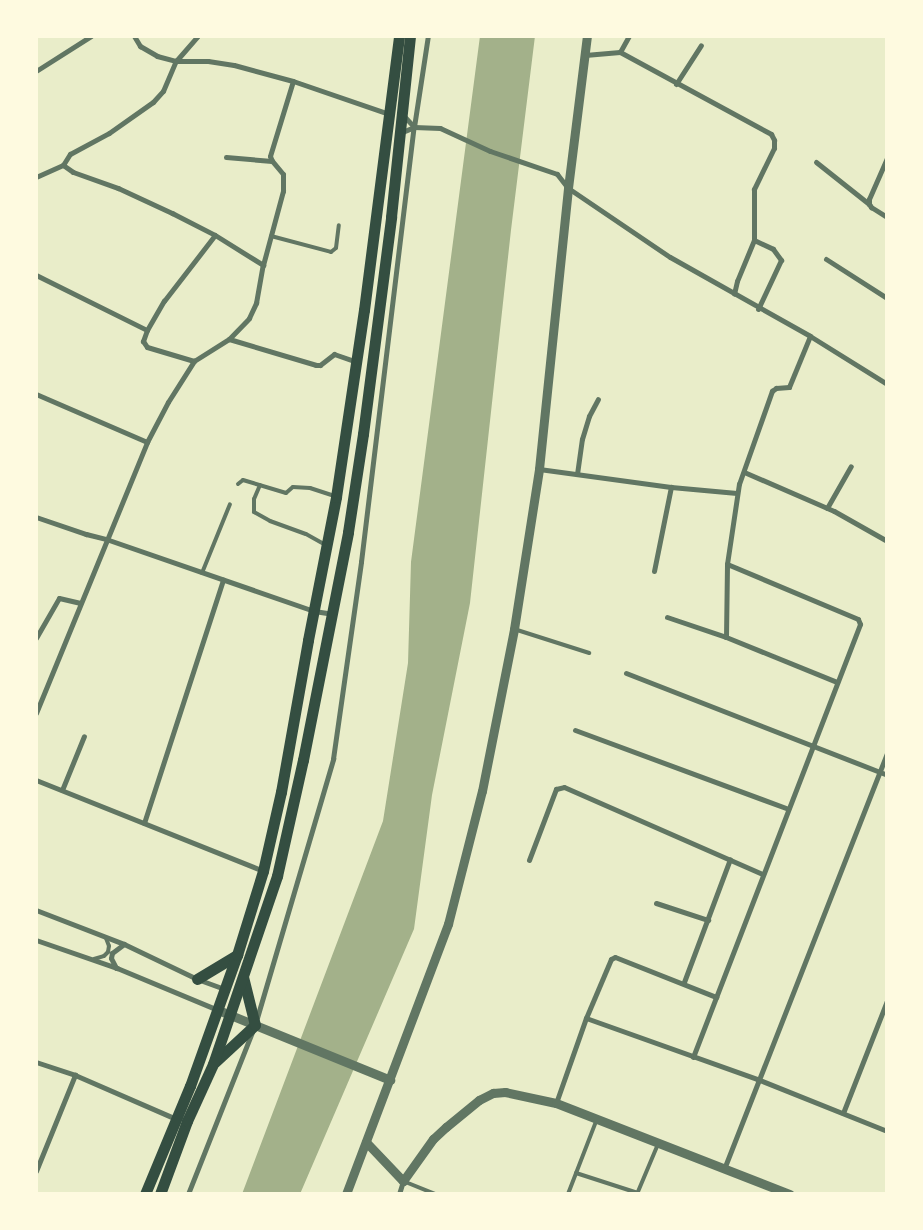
<!DOCTYPE html>
<style>
body{margin:0}
#map{position:relative;width:923px;height:1230px;overflow:hidden;background:#e9edc9;font-family:Montserrat,sans-serif}
div>[style]{position:absolute}
[style*='--x']{left:calc(var(--x)*1px);top:calc(var(--y)*1px);width:calc(var(--w)*1px);rotate:calc(var(--a)*1deg)}
.water>*{inset:0;background:#a3b18a}
.service>*{height:4px;margin:-2px;padding:0 2px;transform-origin:2px;border-radius:2px;background:#617663}
.pedestrian>*{height:4.5px;margin:-2.25px;padding:0 2.25px;transform-origin:2.25px;border-radius:2.25px;background:#617663}
.minor>*{height:5px;margin:-2.5px;padding:0 2.5px;transform-origin:2.5px;border-radius:2.5px;background:#617663}
.tertiary>*{height:9px;margin:-4.5px;padding:0 4.5px;transform-origin:4.5px;border-radius:4.5px;background:#617663}
.primary>*{height:11px;margin:-5.5px;padding:0 5.5px;transform-origin:5.5px;border-radius:5.5px;background:#344e41}
span{translate:-50% -50%;white-space:nowrap;text-align:center;line-height:1.15;-webkit-text-stroke:5px #fefae0;paint-order:stroke}
.frame{position:absolute;inset:0;border:38px solid #fefae0;pointer-events:none}
</style>
<div id="map">
<div class="water">
<div style="clip-path:polygon(480px 36px,535px 36px,511px 230px,470px 603px,432px 795px,414px 929px,300px 1194px,242px 1194px,383px 821px,408px 663px,411px 562px)"></div>
</div>
<div class="service">
<div style="--x:271;--y:236;--w:62;--a:14.9"></div>
<div style="--x:331;--y:252;--w:6;--a:-39"></div>
<div style="--x:336;--y:248;--w:23;--a:-83"></div>
<div style="--x:238;--y:484;--w:6;--a:-39"></div>
<div style="--x:243;--y:480;--w:45;--a:16.8"></div>
<div style="--x:286;--y:493;--w:9;--a:-41"></div>
<div style="--x:293;--y:487;--w:17;--a:3"></div>
<div style="--x:310;--y:488;--w:25;--a:18"></div>
<div style="--x:260;--y:485;--w:15;--a:113"></div>
<div style="--x:254;--y:499;--w:13;--a:90"></div>
<div style="--x:254;--y:512;--w:18;--a:29"></div>
<div style="--x:270;--y:521;--w:38;--a:20"></div>
<div style="--x:306;--y:534;--w:23;--a:29"></div>
<div style="--x:202;--y:573;--w:74;--a:-67.9"></div>
<div style="--x:514;--y:629;--w:79;--a:17.7"></div>
<div style="--x:94;--y:959;--w:10;--a:-17"></div>
<div style="--x:104;--y:956;--w:6;--a:-45"></div>
<div style="--x:108;--y:952;--w:6;--a:-81"></div>
<div style="--x:109;--y:946;--w:9;--a:-111"></div>
<div style="--x:576;--y:1173;--w:65;--a:17.9"></div>
<div style="--x:403;--y:1181;--w:35;--a:22"></div>
<div style="--x:568;--y:1194;--w:80;--a:-68.9"></div>
<div style="--x:637;--y:1194;--w:54;--a:-67.2"></div>
</div>
<div class="pedestrian">
<div style="--x:257;--y:1018;--w:270;--a:-73.6"></div>
<div style="--x:333;--y:759;--w:199;--a:-81.9"></div>
<div style="--x:361;--y:562;--w:438;--a:-83.1"></div>
<div style="--x:414;--y:127;--w:92;--a:-81.3"></div>
<div style="--x:188;--y:1194;--w:174;--a:-68.4"></div>
</div>
<div class="minor">
<div style="--x:134;--y:36;--w:12;--a:59"></div>
<div style="--x:140;--y:46;--w:20;--a:30"></div>
<div style="--x:157;--y:56;--w:20;--a:15"></div>
<div style="--x:176;--y:61;--w:32;--a:0"></div>
<div style="--x:208;--y:61;--w:26;--a:9"></div>
<div style="--x:234;--y:65;--w:61;--a:15.2"></div>
<div style="--x:293;--y:81;--w:102;--a:19"></div>
<div style="--x:620;--y:52;--w:18;--a:-61"></div>
<div style="--x:585;--y:55;--w:35;--a:-5"></div>
<div style="--x:620;--y:52;--w:172;--a:28.5"></div>
<div style="--x:771;--y:134;--w:7;--a:63"></div>
<div style="--x:774;--y:140;--w:8;--a:90"></div>
<div style="--x:774;--y:148;--w:46;--a:116"></div>
<div style="--x:754;--y:189;--w:51;--a:90"></div>
<div style="--x:754;--y:240;--w:44;--a:112.5"></div>
<div style="--x:737;--y:281;--w:13;--a:103"></div>
<div style="--x:36;--y:71;--w:65;--a:-32.5"></div>
<div style="--x:676;--y:84;--w:46;--a:-57.3"></div>
<div style="--x:402;--y:114;--w:18;--a:47"></div>
<div style="--x:400;--y:133;--w:15;--a:-23"></div>
<div style="--x:414;--y:127;--w:26;--a:2"></div>
<div style="--x:440;--y:128;--w:55;--a:24.7"></div>
<div style="--x:490;--y:151;--w:71;--a:18.9"></div>
<div style="--x:557;--y:174;--w:18;--a:52"></div>
<div style="--x:568;--y:188;--w:123;--a:34.1"></div>
<div style="--x:670;--y:257;--w:161;--a:29.4"></div>
<div style="--x:810;--y:336;--w:91;--a:31.9"></div>
<div style="--x:226;--y:157;--w:46;--a:5"></div>
<div style="--x:816;--y:162;--w:68;--a:38.4"></div>
<div style="--x:869;--y:204;--w:4;--a:56"></div>
<div style="--x:871;--y:207;--w:19;--a:32"></div>
<div style="--x:63;--y:165;--w:12;--a:35"></div>
<div style="--x:73;--y:172;--w:48;--a:19.6"></div>
<div style="--x:118;--y:188;--w:60;--a:24.8"></div>
<div style="--x:172;--y:213;--w:48;--a:27.1"></div>
<div style="--x:215;--y:235;--w:57;--a:32"></div>
<div style="--x:36;--y:177;--w:30;--a:-24"></div>
<div style="--x:63;--y:165;--w:13;--a:-58"></div>
<div style="--x:70;--y:154;--w:44;--a:-28.3"></div>
<div style="--x:109;--y:133;--w:54;--a:-35.2"></div>
<div style="--x:153;--y:102;--w:15;--a:-48"></div>
<div style="--x:163;--y:91;--w:33;--a:-67"></div>
<div style="--x:176;--y:61;--w:33;--a:-49"></div>
<div style="--x:869;--y:204;--w:5;--a:-90"></div>
<div style="--x:869;--y:199;--w:45;--a:-66.3"></div>
<div style="--x:754;--y:240;--w:21;--a:25"></div>
<div style="--x:773;--y:249;--w:14;--a:54"></div>
<div style="--x:781;--y:260;--w:54;--a:115.1"></div>
<div style="--x:826;--y:259;--w:72;--a:32.6"></div>
<div style="--x:36;--y:275;--w:124;--a:26.4"></div>
<div style="--x:147;--y:330;--w:12;--a:110"></div>
<div style="--x:143;--y:341;--w:7;--a:56"></div>
<div style="--x:147;--y:347;--w:49;--a:16.6"></div>
<div style="--x:147;--y:330;--w:34;--a:-60"></div>
<div style="--x:164;--y:301;--w:83;--a:-52.3"></div>
<div style="--x:229;--y:339;--w:91;--a:16.6"></div>
<div style="--x:316;--y:365;--w:4;--a:0"></div>
<div style="--x:320;--y:365;--w:18;--a:-38"></div>
<div style="--x:334;--y:354;--w:24;--a:19"></div>
<div style="--x:36;--y:394;--w:121;--a:23.4"></div>
<div style="--x:539;--y:469;--w:133;--a:7.8"></div>
<div style="--x:671;--y:487;--w:66;--a:5.2"></div>
<div style="--x:744;--y:472;--w:98;--a:23.4"></div>
<div style="--x:834;--y:511;--w:61;--a:29.5"></div>
<div style="--x:577;--y:474;--w:35;--a:-82"></div>
<div style="--x:582;--y:439;--w:24;--a:-73"></div>
<div style="--x:589;--y:416;--w:19;--a:-62"></div>
<div style="--x:827;--y:508;--w:48;--a:-60.3"></div>
<div style="--x:36;--y:517;--w:53;--a:18.8"></div>
<div style="--x:86;--y:534;--w:21;--a:14"></div>
<div style="--x:106;--y:539;--w:220;--a:19.1"></div>
<div style="--x:314;--y:611;--w:18;--a:9"></div>
<div style="--x:654;--y:571;--w:86;--a:-78.6"></div>
<div style="--x:667;--y:617;--w:62;--a:18.7"></div>
<div style="--x:726;--y:637;--w:120;--a:22.1"></div>
<div style="--x:726;--y:637;--w:73;--a:-89.2"></div>
<div style="--x:727;--y:564;--w:81;--a:-81.5"></div>
<div style="--x:739;--y:484;--w:99;--a:-70.5"></div>
<div style="--x:772;--y:391;--w:5;--a:-37"></div>
<div style="--x:776;--y:388;--w:13;--a:-4"></div>
<div style="--x:789;--y:387;--w:55;--a:-67.6"></div>
<div style="--x:36;--y:638;--w:46;--a:-60.1"></div>
<div style="--x:59;--y:598;--w:22;--a:13"></div>
<div style="--x:626;--y:673;--w:280;--a:21.3"></div>
<div style="--x:36;--y:713;--w:293;--a:-67.7"></div>
<div style="--x:147;--y:442;--w:45;--a:-62.3"></div>
<div style="--x:168;--y:402;--w:49;--a:-57.6"></div>
<div style="--x:194;--y:361;--w:41;--a:-32.2"></div>
<div style="--x:229;--y:339;--w:29;--a:-46"></div>
<div style="--x:249;--y:318;--w:17;--a:-65"></div>
<div style="--x:256;--y:303;--w:39;--a:-80"></div>
<div style="--x:263;--y:265;--w:77;--a:-74.9"></div>
<div style="--x:283;--y:191;--w:17;--a:-90"></div>
<div style="--x:283;--y:174;--w:17;--a:-130"></div>
<div style="--x:272;--y:161;--w:5;--a:-112"></div>
<div style="--x:270;--y:156;--w:78;--a:-73"></div>
<div style="--x:575;--y:730;--w:227;--a:20.3"></div>
<div style="--x:36;--y:780;--w:245;--a:21.8"></div>
<div style="--x:62;--y:790;--w:58;--a:-67.8"></div>
<div style="--x:144;--y:823;--w:256;--a:-72"></div>
<div style="--x:529;--y:860;--w:76;--a:-69.2"></div>
<div style="--x:556;--y:789;--w:8;--a:-14"></div>
<div style="--x:564;--y:787;--w:216;--a:23.7"></div>
<div style="--x:656;--y:903;--w:55;--a:18.1"></div>
<div style="--x:36;--y:910;--w:94;--a:21.1"></div>
<div style="--x:124;--y:944;--w:81;--a:25.6"></div>
<div style="--x:197;--y:979;--w:30;--a:20"></div>
<div style="--x:36;--y:940;--w:86;--a:19.1"></div>
<div style="--x:117;--y:968;--w:109;--a:22.6"></div>
<div style="--x:116;--y:968;--w:11;--a:-117"></div>
<div style="--x:111;--y:958;--w:5;--a:-79"></div>
<div style="--x:112;--y:953;--w:15;--a:-37"></div>
<div style="--x:684;--y:982;--w:131;--a:-69.5"></div>
<div style="--x:586;--y:1018;--w:182;--a:19.6"></div>
<div style="--x:757;--y:1079;--w:140;--a:21.8"></div>
<div style="--x:693;--y:1057;--w:464;--a:-68.9"></div>
<div style="--x:860;--y:624;--w:5;--a:-112"></div>
<div style="--x:858;--y:619;--w:142;--a:-157.2"></div>
<div style="--x:36;--y:1062;--w:41;--a:18.4"></div>
<div style="--x:75;--y:1075;--w:110;--a:23.5"></div>
<div style="--x:556;--y:1103;--w:90;--a:-70.6"></div>
<div style="--x:586;--y:1018;--w:64;--a:-67"></div>
<div style="--x:611;--y:959;--w:4;--a:-27"></div>
<div style="--x:615;--y:957;--w:109;--a:21.6"></div>
<div style="--x:843;--y:1113;--w:120;--a:-68.6"></div>
<div style="--x:724;--y:1169;--w:447;--a:-68.6"></div>
<div style="--x:36;--y:1171;--w:104;--a:-67.9"></div>
<div style="--x:399;--y:1194;--w:14;--a:-73"></div>
</div>
<div class="tertiary">
<div style="--x:218;--y:1010;--w:186;--a:22.1"></div>
<div style="--x:366;--y:1142;--w:54;--a:46.5"></div>
<div style="--x:403;--y:1181;--w:52;--a:-54.5"></div>
<div style="--x:433;--y:1139;--w:18;--a:-43"></div>
<div style="--x:446;--y:1127;--w:43;--a:-39.3"></div>
<div style="--x:479;--y:1100;--w:16;--a:-27"></div>
<div style="--x:493;--y:1093;--w:12;--a:-5"></div>
<div style="--x:505;--y:1092;--w:52;--a:12.2"></div>
<div style="--x:556;--y:1103;--w:251;--a:21.3"></div>
<div style="--x:346;--y:1194;--w:289;--a:-69.3"></div>
<div style="--x:448;--y:924;--w:137;--a:-75.7"></div>
<div style="--x:482;--y:791;--w:165;--a:-78.8"></div>
<div style="--x:514;--y:629;--w:162;--a:-81.1"></div>
<div style="--x:539;--y:469;--w:282;--a:-84.1"></div>
<div style="--x:568;--y:188;--w:153;--a:-82.9"></div>
</div>
<div class="primary">
<div style="--x:197;--y:979;--w:47;--a:-31"></div>
<div style="--x:215;--y:1062;--w:54;--a:-42.8"></div>
<div style="--x:255;--y:1025;--w:49;--a:-104"></div>
<div style="--x:145;--y:1194;--w:117;--a:-67.4"></div>
<div style="--x:190;--y:1086;--w:139;--a:-70.3"></div>
<div style="--x:237;--y:955;--w:88;--a:-72.8"></div>
<div style="--x:263;--y:871;--w:81;--a:-77.2"></div>
<div style="--x:281;--y:792;--w:154;--a:-79.9"></div>
<div style="--x:308;--y:640;--w:146;--a:-78.9"></div>
<div style="--x:336;--y:497;--w:189;--a:-81.5"></div>
<div style="--x:364;--y:310;--w:276;--a:-82.7"></div>
<div style="--x:160;--y:1194;--w:78;--a:-69.7"></div>
<div style="--x:187;--y:1121;--w:63;--a:-65.5"></div>
<div style="--x:213;--y:1064;--w:199;--a:-71.2"></div>
<div style="--x:277;--y:876;--w:119;--a:-77.4"></div>
<div style="--x:303;--y:760;--w:232;--a:-78.8"></div>
<div style="--x:348;--y:532;--w:99;--a:-81.3"></div>
<div style="--x:363;--y:434;--w:219;--a:-82.6"></div>
<div style="--x:391;--y:217;--w:182;--a:-84"></div>
</div>
<div class="frame"></div>
</div>
